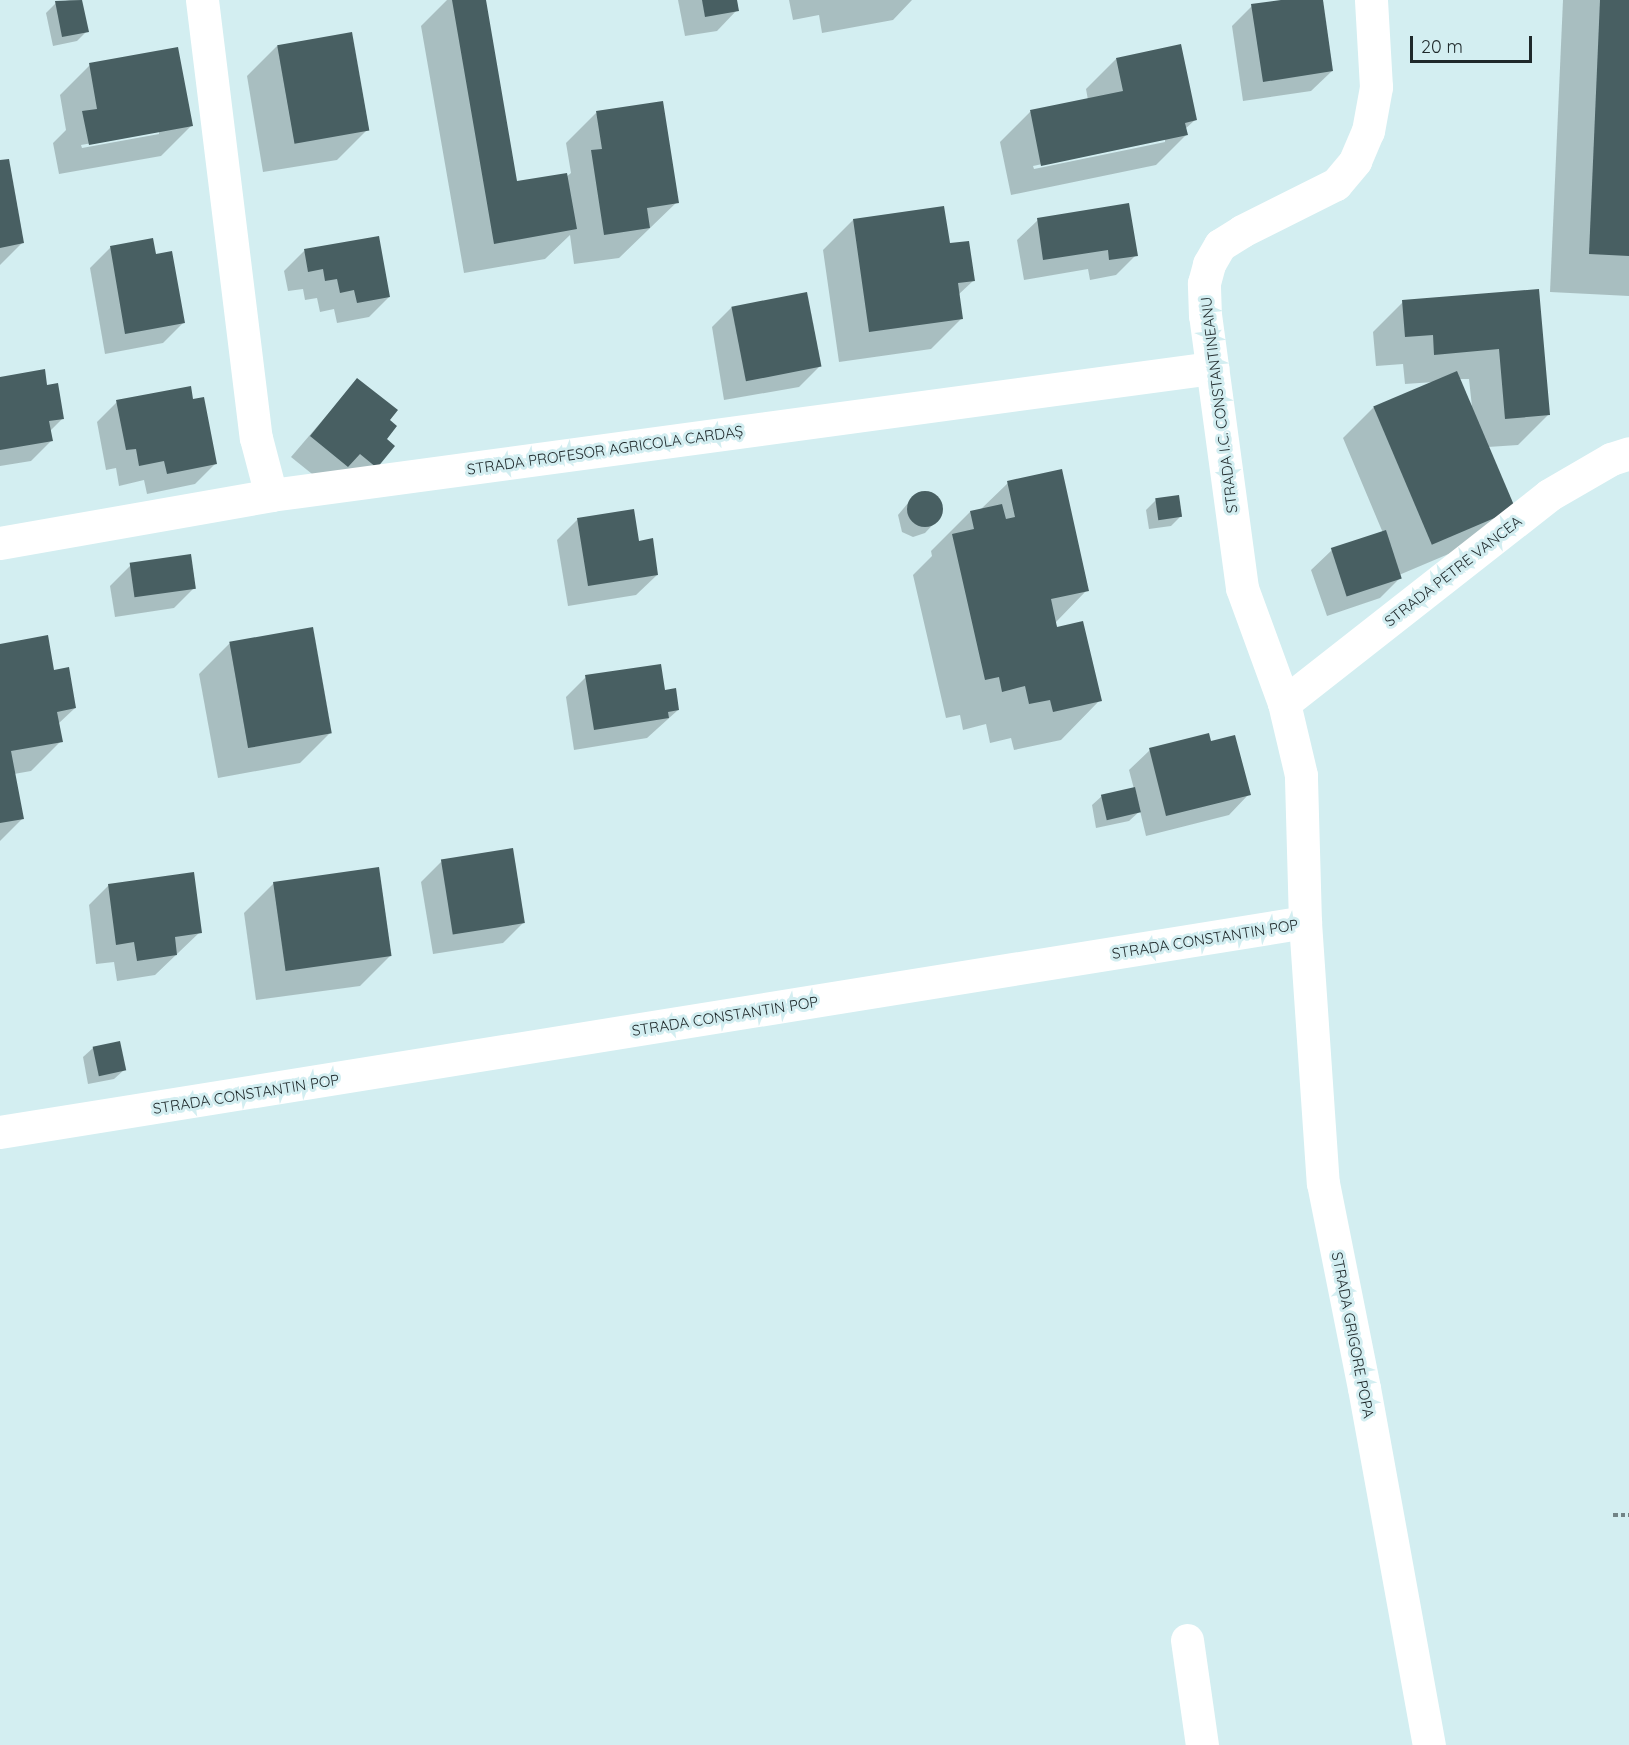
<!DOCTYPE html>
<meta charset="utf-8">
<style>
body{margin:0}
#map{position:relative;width:1629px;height:1745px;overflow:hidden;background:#d3eef1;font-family:Quicksand,sans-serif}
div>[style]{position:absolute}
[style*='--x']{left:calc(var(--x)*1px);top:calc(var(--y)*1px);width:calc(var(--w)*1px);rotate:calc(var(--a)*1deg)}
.shadow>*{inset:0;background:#0003}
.building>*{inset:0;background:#485f62;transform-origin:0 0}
.round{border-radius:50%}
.path>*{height:4px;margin-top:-2px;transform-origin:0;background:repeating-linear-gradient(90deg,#718386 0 4.5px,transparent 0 7.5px)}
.minor>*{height:33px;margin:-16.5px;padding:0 16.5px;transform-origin:16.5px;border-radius:16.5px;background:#fff}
span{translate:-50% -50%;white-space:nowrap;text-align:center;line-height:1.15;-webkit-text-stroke:6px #d3eef1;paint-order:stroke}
.street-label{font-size:15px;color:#1f292b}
.scale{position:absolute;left:1410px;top:36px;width:122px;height:27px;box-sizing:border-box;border:3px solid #1f292b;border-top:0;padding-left:8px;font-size:18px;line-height:21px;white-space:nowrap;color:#1f292b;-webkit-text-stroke:4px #d3eef1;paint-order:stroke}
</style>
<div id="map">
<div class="shadow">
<div style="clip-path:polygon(70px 0,81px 0,87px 31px,77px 41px,53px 46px,46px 13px,56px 3px)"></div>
<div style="clip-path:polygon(447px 0,484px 0,516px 183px,566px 177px,571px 173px,566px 143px,596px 113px,677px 202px,619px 258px,574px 264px,570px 235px,545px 259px,464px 273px,421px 26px)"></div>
<div style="clip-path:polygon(678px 0,735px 0,737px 10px,717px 31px,685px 36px)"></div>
<div style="clip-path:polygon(789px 0,912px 0,893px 20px,822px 33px,819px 15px,793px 20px)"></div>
<div style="clip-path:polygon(1291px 0,1321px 0,1332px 71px,1311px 91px,1243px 101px,1232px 26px,1252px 6px)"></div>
<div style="clip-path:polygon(1563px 0,1629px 0,1629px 296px,1550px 292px)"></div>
<div style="clip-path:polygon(277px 46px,367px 130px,337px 160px,263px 172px,247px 76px)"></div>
<div style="clip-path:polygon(evenodd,1116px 59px,1195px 120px,1185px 129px,1186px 135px,1156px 165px,1011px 195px,1000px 142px,1030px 112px,1088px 100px,1086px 89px,1116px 59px,1165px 138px,1165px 142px,1034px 169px,1033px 166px,1165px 138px)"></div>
<div style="clip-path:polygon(evenodd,90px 65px,191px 126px,161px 156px,59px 174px,53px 143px,66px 130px,60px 95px,90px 65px,159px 131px,159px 134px,82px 148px,81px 145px,159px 131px)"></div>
<div style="clip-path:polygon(0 162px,22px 243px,0 265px)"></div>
<div style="clip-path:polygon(853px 220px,948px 245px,973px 281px,958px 295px,962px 318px,931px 349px,839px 362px,823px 250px)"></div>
<div style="clip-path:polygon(1038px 220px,1136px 255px,1116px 275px,1090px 280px,1088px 269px,1024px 280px,1017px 240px)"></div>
<div style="clip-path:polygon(111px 247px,183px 323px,163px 343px,105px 354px,90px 268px)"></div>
<div style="clip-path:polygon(304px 251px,389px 297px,369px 317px,337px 323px,334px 309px,320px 312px,317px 298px,305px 300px,303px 289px,288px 291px,284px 271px)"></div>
<div style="clip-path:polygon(evenodd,1538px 291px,1548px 415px,1518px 445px,1488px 447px,1514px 509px,1484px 539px,1399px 575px,1400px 578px,1380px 598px,1327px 616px,1311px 570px,1332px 550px,1383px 533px,1343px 438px,1373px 408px,1434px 382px,1405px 384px,1403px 364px,1376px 366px,1373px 332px,1403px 302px,1538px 291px,1459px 379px,1469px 379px,1472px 407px,1459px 379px)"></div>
<div style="clip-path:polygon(732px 307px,819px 367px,799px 387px,724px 400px,712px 327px)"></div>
<div style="clip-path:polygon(0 378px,46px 387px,63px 418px,50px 431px,51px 441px,31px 461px,0 466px)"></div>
<div style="clip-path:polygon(357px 380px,388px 421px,385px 439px,376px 467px,327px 486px,291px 457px)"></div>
<div style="clip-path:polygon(192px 401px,215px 464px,195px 484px,147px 494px,144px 480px,119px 486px,116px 468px,106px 470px,97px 422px,117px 402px)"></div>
<div style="clip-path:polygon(1008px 483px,1087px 590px,1055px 623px,1100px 700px,1061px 740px,1014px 750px,1011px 738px,990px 743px,986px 724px,963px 730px,960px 715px,946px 718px,913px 575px,932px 556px,931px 551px,970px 512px,980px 510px)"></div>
<div style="clip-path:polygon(925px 492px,936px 497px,942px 507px,939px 518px,925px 533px,913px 537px,902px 532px,898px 515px,914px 496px)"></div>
<div style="clip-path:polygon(1156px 500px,1181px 516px,1171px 526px,1149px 529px,1146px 510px)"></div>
<div style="clip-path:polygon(577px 520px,638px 542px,657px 575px,636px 595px,568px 606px,557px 540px)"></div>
<div style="clip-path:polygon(130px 566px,194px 588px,174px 608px,115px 617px,110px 586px)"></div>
<div style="clip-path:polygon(311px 629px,330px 733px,300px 763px,218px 778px,199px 674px,229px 644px)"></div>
<div style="clip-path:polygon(0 645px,53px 671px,75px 708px,58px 724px,61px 741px,31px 771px,14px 774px,23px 818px,0 841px)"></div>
<div style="clip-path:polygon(586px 677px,664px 692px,678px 710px,647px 738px,574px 750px,566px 697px)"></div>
<div style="clip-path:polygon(1210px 743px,1249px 794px,1229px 815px,1146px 836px,1140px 811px,1129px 821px,1096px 828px,1092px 805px,1102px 796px,1134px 789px,1129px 770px,1150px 750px)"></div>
<div style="clip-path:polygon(441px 862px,523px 923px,503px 943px,433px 954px,421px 882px)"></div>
<div style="clip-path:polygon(274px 883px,390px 956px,360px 986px,256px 1000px,244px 913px)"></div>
<div style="clip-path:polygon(109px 885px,200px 932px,155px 975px,117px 981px,114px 962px,96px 964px,89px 905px)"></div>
<div style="clip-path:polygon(93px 1048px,124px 1070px,114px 1079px,88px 1084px,83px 1057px)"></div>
</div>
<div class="building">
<div style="clip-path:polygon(82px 0,89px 32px,62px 37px,55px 1px)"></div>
<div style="clip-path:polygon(452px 0,486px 0,517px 181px,567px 173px,577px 229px,494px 244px)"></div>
<div style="clip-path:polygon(702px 0,737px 0,739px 11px,705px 17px)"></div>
<div style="clip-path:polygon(1281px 0,1323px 0,1333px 71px,1263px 82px,1251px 4px)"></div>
<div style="clip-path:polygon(1600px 0,1629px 0,1629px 256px,1589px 254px)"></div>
<div style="left:352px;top:32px;width:100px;height:76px;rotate:80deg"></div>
<div style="clip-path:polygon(1181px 44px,1197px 120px,1185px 123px,1188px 135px,1041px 166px,1030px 110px,1123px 91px,1116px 58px)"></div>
<div style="clip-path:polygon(178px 47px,193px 126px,89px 145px,82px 111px,97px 109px,89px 63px)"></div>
<div style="clip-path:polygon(663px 101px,679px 203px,647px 208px,650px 228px,604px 235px,591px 150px,602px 149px,596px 111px)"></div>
<div style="clip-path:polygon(9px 159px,24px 243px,0 248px,0 160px)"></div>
<div style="clip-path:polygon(1129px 203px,1138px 256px,1109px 260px,1108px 250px,1043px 260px,1037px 218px)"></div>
<div style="clip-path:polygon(944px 206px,950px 243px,969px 241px,975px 281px,958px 283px,963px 319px,869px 332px,853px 219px)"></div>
<div style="clip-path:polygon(379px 236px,390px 297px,357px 303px,354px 290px,340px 293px,337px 279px,325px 281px,323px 269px,308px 272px,304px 249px)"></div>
<div style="clip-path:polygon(153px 238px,156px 254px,172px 251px,185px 323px,125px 334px,110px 246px)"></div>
<div style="clip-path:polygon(1539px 289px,1550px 415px,1505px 419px,1499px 349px,1434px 355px,1433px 335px,1405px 337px,1402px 300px)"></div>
<div style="left:807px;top:292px;width:76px;height:77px;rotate:79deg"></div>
<div style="clip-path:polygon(45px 369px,47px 385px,58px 383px,64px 419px,49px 421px,53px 441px,0 450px,0 377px)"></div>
<div style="left:1457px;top:371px;width:150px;height:91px;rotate:67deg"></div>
<div style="clip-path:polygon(357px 378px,398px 410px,390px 420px,397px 426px,387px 439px,395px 446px,377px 468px,360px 454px,348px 467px,310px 436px)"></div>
<div style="clip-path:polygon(191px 386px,193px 399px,204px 397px,217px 464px,167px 474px,164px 461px,139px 466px,136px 449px,126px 450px,116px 400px)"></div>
<div style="clip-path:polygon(1062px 469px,1089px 591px,1051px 599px,1057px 627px,1083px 621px,1102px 701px,1053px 712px,1050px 700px,1029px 704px,1025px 686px,1002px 692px,999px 677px,985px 680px,952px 534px,974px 529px,970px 511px,1002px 504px,1006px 519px,1015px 517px,1007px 481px)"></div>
<div class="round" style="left:907px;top:491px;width:36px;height:36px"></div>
<div style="left:1179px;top:495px;width:22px;height:24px;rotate:82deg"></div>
<div style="clip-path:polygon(634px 509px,639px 541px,653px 538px,658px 575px,588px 586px,577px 518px)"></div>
<div style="left:1386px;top:530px;width:51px;height:58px;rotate:72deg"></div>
<div style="left:191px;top:554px;width:35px;height:62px;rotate:82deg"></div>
<div style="left:313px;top:627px;width:108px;height:85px;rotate:80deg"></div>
<div style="clip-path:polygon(48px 635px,54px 670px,69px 667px,76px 708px,57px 712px,63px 742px,11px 751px,24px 819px,0 823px,0 644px)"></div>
<div style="clip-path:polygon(661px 664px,665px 690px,676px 688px,679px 710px,668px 712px,669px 718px,594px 730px,585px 675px)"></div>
<div style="clip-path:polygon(1209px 733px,1211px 741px,1235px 735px,1251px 795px,1166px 816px,1149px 748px)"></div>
<div style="left:1135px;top:787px;width:26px;height:35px;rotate:77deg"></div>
<div style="left:513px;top:848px;width:76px;height:73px;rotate:81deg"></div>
<div style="left:379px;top:867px;width:90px;height:107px;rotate:82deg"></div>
<div style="clip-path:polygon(194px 872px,202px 933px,175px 937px,177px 955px,137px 961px,134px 942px,116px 945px,108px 884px)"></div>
<div style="left:120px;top:1041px;width:30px;height:28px;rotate:78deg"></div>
</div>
<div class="path">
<div style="--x:1613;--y:1515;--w:16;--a:0"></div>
</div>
<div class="minor">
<div style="--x:202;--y:0;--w:441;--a:83"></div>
<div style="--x:256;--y:438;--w:59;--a:75.3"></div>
<div style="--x:0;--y:543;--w:275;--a:-10"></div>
<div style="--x:271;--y:495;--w:950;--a:-7.69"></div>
<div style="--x:1284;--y:703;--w:337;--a:-38.1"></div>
<div style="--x:1549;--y:495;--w:72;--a:-30.1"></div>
<div style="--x:1611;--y:459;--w:19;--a:-18"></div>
<div style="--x:1305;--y:922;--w:262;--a:86.1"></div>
<div style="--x:1323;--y:1183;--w:209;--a:78.7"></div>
<div style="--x:1364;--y:1388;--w:363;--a:79.7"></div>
<div style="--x:0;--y:1132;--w:1322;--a:-9.14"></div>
<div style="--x:1305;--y:922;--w:147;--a:-91.6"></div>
<div style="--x:1301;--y:775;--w:74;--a:-103.3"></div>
<div style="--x:1284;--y:703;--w:122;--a:-110.1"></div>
<div style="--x:1242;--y:588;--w:275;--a:-97.7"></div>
<div style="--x:1205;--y:316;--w:33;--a:-92"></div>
<div style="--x:1204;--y:283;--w:20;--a:-75"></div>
<div style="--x:1209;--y:264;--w:22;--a:-60"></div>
<div style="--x:1220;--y:245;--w:26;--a:-32"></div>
<div style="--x:1242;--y:231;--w:105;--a:-26.6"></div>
<div style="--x:1336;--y:184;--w:30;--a:-50"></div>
<div style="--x:1355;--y:161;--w:33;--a:-67"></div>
<div style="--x:1368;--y:131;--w:45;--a:-79.7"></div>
<div style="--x:1376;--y:87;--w:87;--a:-93.3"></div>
<div style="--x:1187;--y:1640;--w:106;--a:81.9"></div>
</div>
<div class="street-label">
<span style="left:1219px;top:405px;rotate:-97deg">STRADA I.C. CONSTANTINEANU</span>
<span style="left:605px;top:450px;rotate:-8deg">STRADA PROFESOR AGRICOLA CARDAȘ</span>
<span style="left:1453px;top:571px;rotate:-38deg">STRADA PETRE VANCEA</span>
<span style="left:1205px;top:939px;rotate:-9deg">STRADA CONSTANTIN POP</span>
<span style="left:725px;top:1016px;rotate:-9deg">STRADA CONSTANTIN POP</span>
<span style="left:246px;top:1094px;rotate:-9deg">STRADA CONSTANTIN POP</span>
<span style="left:1353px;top:1335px;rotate:79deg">STRADA GRIGORE POPA</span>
</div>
<div class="scale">20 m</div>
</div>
